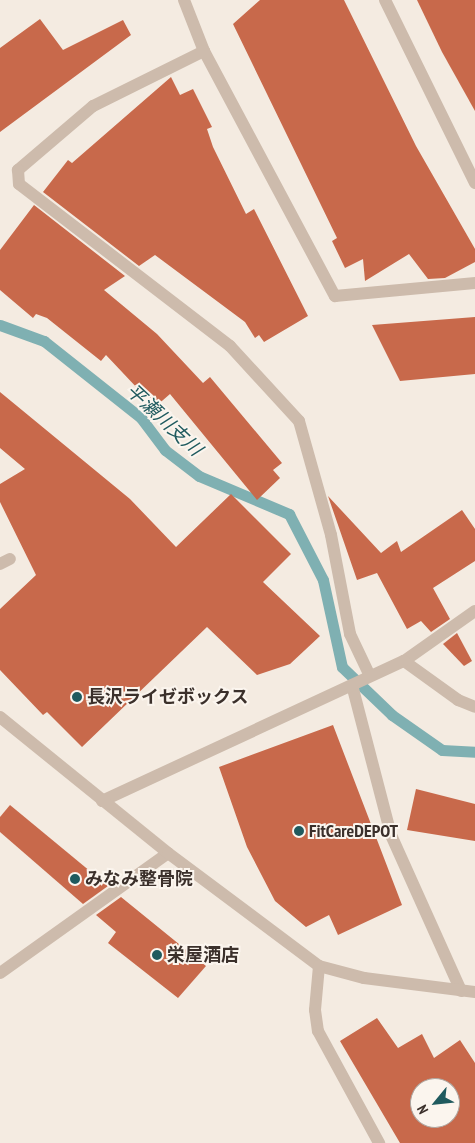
<!DOCTYPE html>
<meta charset="utf-8">
<style>
body{margin:0}
#map{position:relative;width:475px;height:1143px;overflow:hidden;background:#f4ebe1;font-family:"PT Sans Narrow","Noto Sans JP",sans-serif}
div>[style]{position:absolute}
[style*='--x']{left:calc(var(--x)*1px);top:calc(var(--y)*1px);width:calc(var(--w)*1px);rotate:calc(var(--a)*1deg)}
.stream>*{height:11px;margin:-5.5px;padding:0 5.5px;transform-origin:5.5px;border-radius:5.5px;background:#7fb0b2}
.building>*{inset:0;background:#c8694b}
.service>*{height:12px;margin:-6px;padding:0 6px;transform-origin:6px;border-radius:6px;background:#cdbbac}
.minor>*{height:12px;margin:-6px;padding:0 6px;transform-origin:6px;border-radius:6px;background:#cdbbac}
.tertiary>*{height:12px;margin:-6px;padding:0 6px;transform-origin:6px;border-radius:6px;background:#cdbbac}
.dots>*{width:14px;height:14px;translate:-50% -50%;box-sizing:border-box;border:2px solid #fbf5ee;border-radius:50%}
span{translate:-50% -50%;white-space:nowrap;text-align:center;line-height:1.15;-webkit-text-stroke:4px #fbf5ee;paint-order:stroke}
.poi-label{font-size:18px;color:#3b302b;font-weight:700}
.left{translate:0 -50%;text-align:left}
.water-label{font-size:19px;color:#1f5a5e;font-style:italic}
.north{position:absolute;left:410px;top:1078px;width:50px;height:50px;box-sizing:border-box;background:#fbf5ee;border:1px solid #aea6a0;border-radius:50%;rotate:242deg;font-size:14px;font-weight:700;line-height:20px;text-align:center;color:#3b302b}
.north::after{content:'';display:block;margin:auto;width:18px;height:22px;background:#1f5a5e;clip-path:polygon(50% 0,100% 100%,50% 72%,0 100%)}
</style>
<div id="map">
<div class="stream">
<div style="--x:0;--y:325;--w:47;--a:20"></div>
<div style="--x:44;--y:341;--w:124;--a:38.4"></div>
<div style="--x:141;--y:418;--w:40;--a:53"></div>
<div style="--x:165;--y:450;--w:43;--a:37.4"></div>
<div style="--x:199;--y:476;--w:98;--a:22.9"></div>
<div style="--x:289;--y:514;--w:74;--a:62.7"></div>
<div style="--x:323;--y:580;--w:89;--a:77.7"></div>
<div style="--x:342;--y:667;--w:69;--a:43.8"></div>
<div style="--x:392;--y:715;--w:61;--a:35"></div>
<div style="--x:442;--y:750;--w:33;--a:3"></div>
</div>
<div class="building">
<div style="clip-path:polygon(260px 0,344px 0,416px 146px,475px 249px,475px 262px,445px 278px,428px 279px,409px 254px,365px 281px,363px 259px,345px 268px,332px 241px,337px 238px,233px 24px)"></div>
<div style="clip-path:polygon(417px 0,475px 0,475px 111px,442px 52px)"></div>
<div style="clip-path:polygon(40px 19px,63px 50px,123px 20px,131px 35px,0 132px,0 48px)"></div>
<div style="clip-path:polygon(171px 77px,180px 95px,193px 89px,212px 127px,207px 129px,213px 147px,246px 214px,254px 209px,308px 316px,264px 342px,259px 335px,255px 338px,245px 322px,155px 255px,139px 266px,43px 192px,68px 160px,72px 163px)"></div>
<div style="clip-path:polygon(34px 205px,125px 276px,104px 290px,157px 334px,203px 383px,210px 377px,282px 463px,273px 470px,280px 478px,257px 500px,170px 394px,155px 407px,106px 355px,101px 361px,47px 318px,36px 314px,33px 318px,0 290px,0 250px)"></div>
<div style="clip-path:polygon(475px 317px,475px 374px,400px 381px,372px 325px)"></div>
<div style="clip-path:polygon(0 392px,130px 499px,176px 547px,231px 494px,291px 554px,263px 582px,320px 636px,290px 664px,257px 675px,207px 627px,82px 747px,47px 712px,43px 715px,0 670px,0 609px,36px 575px,0 502px,0 484px,25px 469px,0 448px)"></div>
<div style="clip-path:polygon(328px 496px,381px 553px,397px 541px,401px 552px,462px 510px,475px 529px,475px 561px,433px 588px,450px 619px,431px 632px,421px 621px,407px 629px,377px 573px,357px 580px)"></div>
<div style="clip-path:polygon(457px 633px,472px 661px,464px 666px,443px 644px)"></div>
<div style="clip-path:polygon(333px 725px,402px 905px,338px 935px,329px 915px,306px 927px,275px 901px,247px 847px,219px 767px)"></div>
<div style="clip-path:polygon(416px 789px,475px 804px,475px 841px,407px 830px)"></div>
<div style="clip-path:polygon(10px 805px,108px 886px,83px 904px,0 832px,0 817px)"></div>
<div style="clip-path:polygon(121px 897px,206px 966px,178px 998px,108px 943px,116px 932px,96px 915px)"></div>
<div style="clip-path:polygon(evenodd,377px 1018px,398px 1048px,422px 1034px,434px 1058px,460px 1040px,475px 1063px,475px 1143px,400px 1143px,340px 1041px,377px 1018px,420px 1088px,450px 1088px,450px 1118px,420px 1118px,420px 1088px)"></div>
</div>
<div class="service">
<div style="--x:299;--y:421;--w:118;--a:74.3"></div>
<div style="--x:331;--y:535;--w:101;--a:79.1"></div>
<div style="--x:350;--y:634;--w:44;--a:64.6"></div>
<div style="--x:0;--y:564;--w:11;--a:-27"></div>
<div style="--x:475;--y:611;--w:87;--a:144.8"></div>
<div style="--x:404;--y:661;--w:67;--a:35.8"></div>
<div style="--x:458;--y:700;--w:18;--a:22"></div>
<div style="--x:0;--y:973;--w:206;--a:-35.5"></div>
</div>
<div class="minor">
<div style="--x:184;--y:0;--w:55;--a:68.6"></div>
<div style="--x:204;--y:51;--w:278;--a:61.9"></div>
<div style="--x:335;--y:296;--w:141;--a:-5.3"></div>
<div style="--x:385;--y:0;--w:204;--a:63.8"></div>
<div style="--x:204;--y:51;--w:124;--a:153.6"></div>
<div style="--x:93;--y:106;--w:99;--a:139.5"></div>
<div style="--x:18;--y:170;--w:14;--a:86"></div>
<div style="--x:19;--y:184;--w:266;--a:37.5"></div>
<div style="--x:230;--y:346;--w:102;--a:47.4"></div>
<div style="--x:352;--y:685;--w:155;--a:75.4"></div>
<div style="--x:391;--y:835;--w:171;--a:65.8"></div>
<div style="--x:102;--y:801;--w:333;--a:-24.9"></div>
</div>
<div class="tertiary">
<div style="--x:0;--y:717;--w:216;--a:39"></div>
<div style="--x:168;--y:853;--w:189;--a:36.8"></div>
<div style="--x:319;--y:966;--w:47;--a:14.9"></div>
<div style="--x:364;--y:978;--w:112;--a:7.2"></div>
<div style="--x:319;--y:966;--w:44;--a:95.2"></div>
<div style="--x:315;--y:1010;--w:21;--a:82"></div>
<div style="--x:318;--y:1031;--w:128;--a:61.4"></div>
</div>
<div class="dots">
<div style="left:77px;top:697px;background:#1f5a5e"></div>
<div style="left:299px;top:831px;background:#1f5a5e"></div>
<div style="left:75px;top:879px;background:#1f5a5e"></div>
<div style="left:157px;top:955px;background:#1f5a5e"></div>
</div>
<div class="poi-label">
<span class="left" style="left:87px;top:697px">長沢ライゼボックス</span>
<span class="left" style="left:309px;top:831px">FitCareDEPOT</span>
<span class="left" style="left:85px;top:879px">みなみ整骨院</span>
<span class="left" style="left:167px;top:955px">栄屋酒店</span>
</div>
<div class="water-label">
<span style="left:164px;top:420px;rotate:43deg">平瀬川支川</span>
</div>
<div class="north">N</div>
</div>
